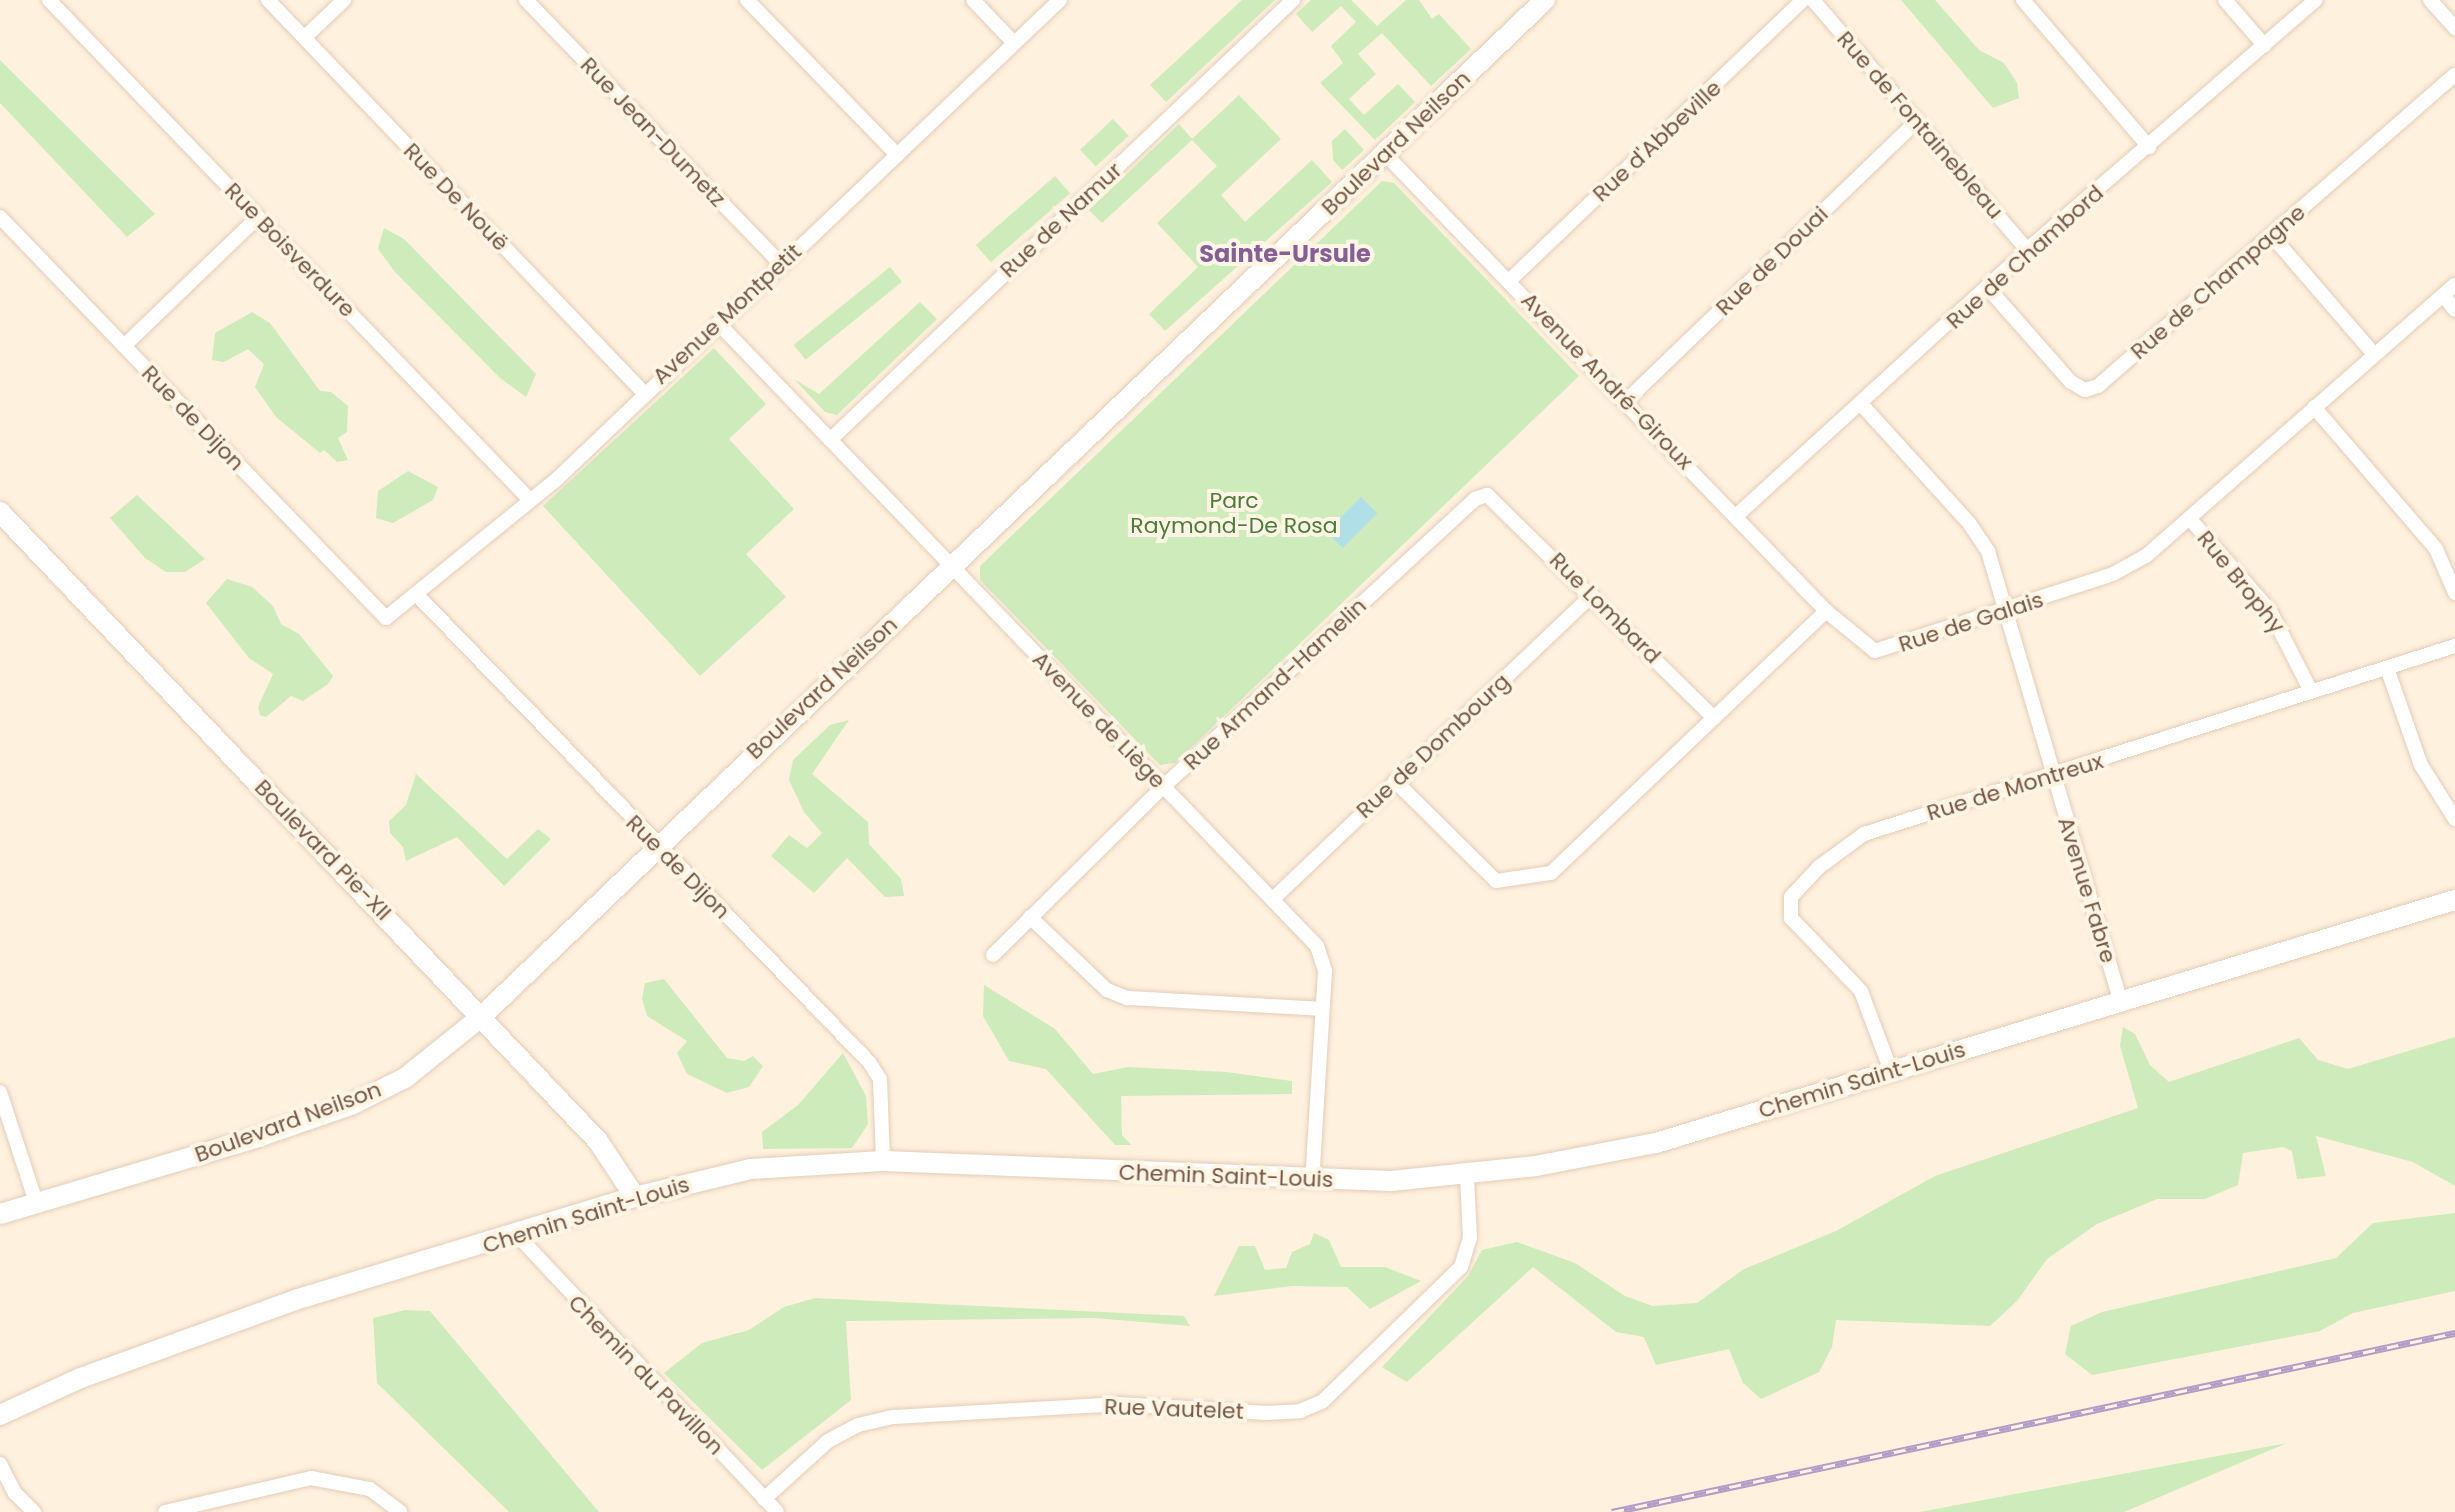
<!DOCTYPE html>
<meta charset="utf-8">
<style>
body{margin:0}
#map{position:relative;width:2455px;height:1512px;overflow:hidden;background:#fef1dd;font-family:Poppins,sans-serif}
div>[style]{position:absolute}
[style*='--x']{left:calc(var(--x)*1px);top:calc(var(--y)*1px);width:calc(var(--w)*1px);rotate:calc(var(--a)*1deg)}
.green>*{inset:0;background:#ceebbb;transform-origin:0 0}
.water>*{inset:0;background:#b1dfe8;transform-origin:0 0}
.roads{filter:drop-shadow(0 0 2px #e2cdb9) drop-shadow(0 0 2px #e2cdb9)}
.street>*{height:14px;margin:-7px;padding:0 7px;transform-origin:7px;border-radius:7px;background:#fff}
.secondary>*{height:20px;margin:-10px;padding:0 10px;transform-origin:10px;border-radius:10px;background:#fff}
.rail>*{height:7px;margin-top:-3.5px;transform-origin:0;background:repeating-linear-gradient(90deg,#fff5e5 0 12px,#b39cc6 0 24px);box-sizing:border-box;border-block:2px solid #b39cc6}
span{translate:-50% -50%;white-space:nowrap;text-align:center;line-height:1.15;-webkit-text-stroke:8px #fff5e5;paint-order:stroke}
.street-label{font-size:22px;color:#745644}
.park-label{font-size:22px;color:#4d7b3c}
.neighbourhood-label{font-size:24px;color:#865f98;font-weight:700}
</style>
<div id="map">
<div class="green">
<div style="clip-path:polygon(1242px 0,1275px 0,1166px 102px,1150px 85px)"></div>
<div style="clip-path:polygon(1311px 0,1351px 0,1377px 26px,1406px 0,1419px 0,1432px 19px,1439px 14px,1471px 49px,1431px 86px,1382px 33px,1358px 54px,1376px 74px,1349px 99px,1364px 115px,1398px 84px,1415px 102px,1375px 140px,1320px 83px,1343px 63px,1331px 46px,1356px 22px,1341px 6px,1312px 32px,1296px 14px)"></div>
<div style="clip-path:polygon(1901px 0,1935px 0,1979px 50px,2004px 63px,2017px 83px,2019px 98px,1993px 108px)"></div>
<div style="clip-path:polygon(0 60px,155px 214px,127px 237px,0 103px)"></div>
<div style="clip-path:polygon(1239px 95px,1281px 139px,1221px 195px,1245px 222px,1312px 160px,1332px 182px,1165px 331px,1149px 314px,1198px 267px,1157px 223px,1217px 166px,1192px 140px,1102px 223px,1089px 210px,1179px 124px,1192px 139px)"></div>
<div style="left:1113px;top:119px;width:23px;height:45px;rotate:47deg"></div>
<div style="clip-path:polygon(1345px 129px,1364px 150px,1342px 170px,1333px 160px,1332px 141px)"></div>
<div style="left:1055px;top:176px;width:23px;height:105px;rotate:49deg"></div>
<div style="clip-path:polygon(1382px 181px,1394px 183px,1579px 376px,1175px 763px,1160px 765px,980px 580px,980px 566px)"></div>
<div style="clip-path:polygon(384px 228px,404px 239px,536px 374px,526px 397px,500px 378px,395px 272px,378px 249px)"></div>
<div style="left:890px;top:267px;width:19px;height:124px;rotate:51deg"></div>
<div style="clip-path:polygon(920px 302px,937px 319px,837px 415px,825px 412px,794px 379px,819px 394px)"></div>
<div style="clip-path:polygon(252px 312px,270px 323px,320px 391px,331px 392px,348px 406px,347px 432px,338px 438px,348px 460px,337px 462px,324px 450px,320px 453px,276px 417px,255px 387px,264px 364px,248px 349px,224px 362px,212px 360px,215px 333px)"></div>
<div style="clip-path:polygon(714px 348px,766px 404px,729px 439px,794px 509px,746px 554px,786px 597px,700px 676px,543px 506px)"></div>
<div style="clip-path:polygon(408px 471px,438px 487px,433px 500px,393px 523px,376px 518px,378px 491px)"></div>
<div style="clip-path:polygon(137px 495px,205px 559px,185px 572px,166px 572px,145px 558px,110px 518px)"></div>
<div style="clip-path:polygon(227px 579px,252px 587px,273px 606px,281px 624px,299px 634px,333px 676px,328px 684px,303px 701px,291px 696px,266px 717px,260px 715px,258px 707px,273px 674px,249px 658px,206px 603px)"></div>
<div style="clip-path:polygon(849px 720px,812px 774px,868px 822px,869px 844px,901px 879px,904px 896px,885px 897px,847px 858px,814px 893px,771px 856px,789px 835px,807px 848px,822px 833px,804px 812px,789px 780px,793px 760px,830px 725px)"></div>
<div style="clip-path:polygon(416px 774px,507px 859px,538px 829px,551px 839px,504px 886px,457px 837px,406px 861px,403px 847px,390px 833px,389px 821px,406px 805px)"></div>
<div style="clip-path:polygon(664px 979px,727px 1058px,744px 1061px,753px 1056px,763px 1066px,749px 1087px,727px 1093px,687px 1074px,677px 1053px,687px 1041px,647px 1016px,642px 999px,645px 983px)"></div>
<div style="clip-path:polygon(984px 985px,1055px 1029px,1093px 1074px,1128px 1067px,1226px 1072px,1292px 1081px,1292px 1094px,1121px 1096px,1122px 1135px,1131px 1145px,1115px 1145px,1046px 1069px,1009px 1061px,983px 1016px)"></div>
<div style="clip-path:polygon(2123px 1027px,2135px 1034px,2150px 1065px,2169px 1082px,2299px 1038px,2318px 1060px,2348px 1069px,2455px 1037px,2455px 1186px,2413px 1162px,2316px 1136px,2326px 1176px,2297px 1179px,2292px 1151px,2283px 1147px,2243px 1153px,2238px 1185px,2205px 1199px,2157px 1199px,2097px 1224px,2047px 1259px,2017px 1301px,1990px 1326px,1836px 1320px,1832px 1347px,1819px 1372px,1761px 1399px,1743px 1383px,1729px 1349px,1656px 1365px,1644px 1337px,1616px 1332px,1533px 1267px,1407px 1382px,1382px 1367px,1468px 1276px,1482px 1250px,1517px 1242px,1575px 1263px,1625px 1296px,1653px 1306px,1697px 1303px,1744px 1269px,1836px 1231px,1935px 1176px,2138px 1108px,2120px 1046px)"></div>
<div style="clip-path:polygon(843px 1053px,866px 1096px,868px 1124px,852px 1148px,763px 1149px,762px 1132px,798px 1105px)"></div>
<div style="clip-path:polygon(2455px 1213px,2455px 1291px,2353px 1313px,2320px 1331px,2092px 1375px,2065px 1354px,2071px 1326px,2102px 1312px,2336px 1258px,2373px 1223px)"></div>
<div style="clip-path:polygon(1314px 1233px,1329px 1240px,1341px 1267px,1385px 1267px,1421px 1281px,1370px 1309px,1347px 1287px,1292px 1286px,1214px 1296px,1239px 1246px,1255px 1246px,1265px 1270px,1286px 1268px,1292px 1252px,1310px 1244px)"></div>
<div style="clip-path:polygon(815px 1298px,1184px 1316px,1190px 1326px,1094px 1318px,846px 1321px,851px 1400px,762px 1470px,664px 1373px,702px 1343px,749px 1330px,784px 1307px)"></div>
<div style="clip-path:polygon(405px 1310px,430px 1311px,599px 1512px,509px 1512px,377px 1383px,373px 1318px)"></div>
<div style="clip-path:polygon(2287px 1443px,2124px 1512px,1920px 1512px)"></div>
</div>
<div class="water">
<div style="left:1361px;top:497px;width:23px;height:49px;rotate:45deg"></div>
</div>
<div class="roads">
<div class="street">
<div style="--x:49;--y:0;--w:694;--a:46.11"></div>
<div style="--x:268;--y:0;--w:544;--a:46.27"></div>
<div style="--x:526;--y:0;--w:366;--a:46"></div>
<div style="--x:747;--y:0;--w:216;--a:45.9"></div>
<div style="--x:973;--y:0;--w:59;--a:46.4"></div>
<div style="--x:1813;--y:0;--w:329;--a:49.4"></div>
<div style="--x:2023;--y:0;--w:194;--a:49.4"></div>
<div style="--x:2225;--y:0;--w:60;--a:49.1"></div>
<div style="--x:2430;--y:0;--w:38;--a:48"></div>
<div style="--x:305;--y:37;--w:54;--a:-43.5"></div>
<div style="--x:1385;--y:154;--w:635;--a:46.02"></div>
<div style="--x:1826;--y:611;--w:63;--a:39.2"></div>
<div style="--x:1875;--y:651;--w:250;--a:-17.9"></div>
<div style="--x:2113;--y:574;--w:38;--a:-29"></div>
<div style="--x:2146;--y:556;--w:411;--a:-41.3"></div>
<div style="--x:0;--y:217;--w:557;--a:46.09"></div>
<div style="--x:386;--y:618;--w:222;--a:-39.1"></div>
<div style="--x:558;--y:478;--w:693;--a:-43.6"></div>
<div style="--x:2272;--y:236;--w:155;--a:49.2"></div>
<div style="--x:1509;--y:281;--w:407;--a:-43.7"></div>
<div style="--x:1988;--y:288;--w:125;--a:48.6"></div>
<div style="--x:2071;--y:382;--w:16;--a:30"></div>
<div style="--x:2085;--y:390;--w:14;--a:-17"></div>
<div style="--x:2098;--y:386;--w:473;--a:-41.1"></div>
<div style="--x:2443;--y:295;--w:19;--a:51"></div>
<div style="--x:718;--y:323;--w:864;--a:46.13"></div>
<div style="--x:1317;--y:946;--w:26;--a:72"></div>
<div style="--x:1325;--y:971;--w:210;--a:93.5"></div>
<div style="--x:124;--y:346;--w:186;--a:-43.9"></div>
<div style="--x:1627;--y:400;--w:401;--a:-43.9"></div>
<div style="--x:1862;--y:405;--w:159;--a:47.8"></div>
<div style="--x:1969;--y:523;--w:34;--a:56"></div>
<div style="--x:1988;--y:551;--w:467;--a:73.6"></div>
<div style="--x:2314;--y:407;--w:187;--a:49.3"></div>
<div style="--x:2436;--y:549;--w:48;--a:66.6"></div>
<div style="--x:830;--y:440;--w:639;--a:-43.54"></div>
<div style="--x:1736;--y:516;--w:394;--a:-42.4"></div>
<div style="--x:2027;--y:250;--w:382;--a:-40.9"></div>
<div style="--x:2189;--y:518;--w:123;--a:48.9"></div>
<div style="--x:2270;--y:611;--w:90;--a:62.9"></div>
<div style="--x:418;--y:596;--w:649;--a:45.94"></div>
<div style="--x:869;--y:1062;--w:20;--a:57"></div>
<div style="--x:880;--y:1079;--w:82;--a:87.9"></div>
<div style="--x:2387;--y:668;--w:103;--a:70.7"></div>
<div style="--x:2421;--y:765;--w:64;--a:57.8"></div>
<div style="--x:1395;--y:781;--w:142;--a:44.7"></div>
<div style="--x:1496;--y:881;--w:56;--a:-8.3"></div>
<div style="--x:1551;--y:873;--w:380;--a:-43.6"></div>
<div style="--x:1274;--y:898;--w:439;--a:-43.6"></div>
<div style="--x:1030;--y:917;--w:106;--a:43.5"></div>
<div style="--x:1107;--y:990;--w:22;--a:22"></div>
<div style="--x:1127;--y:998;--w:195;--a:3.2"></div>
<div style="--x:993;--y:955;--w:239;--a:-44.7"></div>
<div style="--x:1163;--y:787;--w:425;--a:-42.7"></div>
<div style="--x:1475;--y:499;--w:13;--a:-18"></div>
<div style="--x:1487;--y:495;--w:318;--a:44.5"></div>
<div style="--x:1891;--y:1071;--w:85;--a:-110.6"></div>
<div style="--x:1861;--y:991;--w:101;--a:-133.8"></div>
<div style="--x:1791;--y:918;--w:21;--a:-90"></div>
<div style="--x:1791;--y:897;--w:41;--a:-47"></div>
<div style="--x:1819;--y:867;--w:56;--a:-36.3"></div>
<div style="--x:1864;--y:834;--w:620;--a:-17.65"></div>
<div style="--x:0;--y:1092;--w:119;--a:71.9"></div>
<div style="--x:518;--y:1236;--w:378;--a:46.8"></div>
<div style="--x:0;--y:1464;--w:33;--a:63"></div>
<div style="--x:15;--y:1493;--w:27;--a:45"></div>
<div style="--x:764;--y:1499;--w:86;--a:-42.2"></div>
<div style="--x:828;--y:1441;--w:34;--a:-28"></div>
<div style="--x:858;--y:1425;--w:37;--a:-13"></div>
<div style="--x:894;--y:1417;--w:223;--a:-3.3"></div>
<div style="--x:1117;--y:1404;--w:150;--a:3.4"></div>
<div style="--x:1267;--y:1413;--w:33;--a:-3"></div>
<div style="--x:1300;--y:1411;--w:25;--a:-23"></div>
<div style="--x:1323;--y:1401;--w:192;--a:-44.2"></div>
<div style="--x:1461;--y:1267;--w:30;--a:-73"></div>
<div style="--x:1470;--y:1238;--w:62;--a:-92.8"></div>
<div style="--x:165;--y:1512;--w:150;--a:-13.1"></div>
<div style="--x:311;--y:1478;--w:60;--a:10.6"></div>
<div style="--x:370;--y:1489;--w:38;--a:37"></div>
</div>
<div class="secondary">
<div style="--x:0;--y:512;--w:868;--a:46.45"></div>
<div style="--x:598;--y:1141;--w:67;--a:56.5"></div>
<div style="--x:0;--y:1214;--w:269;--a:-16.6"></div>
<div style="--x:258;--y:1137;--w:98;--a:-19"></div>
<div style="--x:351;--y:1105;--w:60;--a:-26.6"></div>
<div style="--x:405;--y:1078;--w:97;--a:-38.8"></div>
<div style="--x:481;--y:1017;--w:1472;--a:-43.71"></div>
<div style="--x:0;--y:1415;--w:89;--a:-24.6"></div>
<div style="--x:81;--y:1378;--w:228;--a:-20"></div>
<div style="--x:295;--y:1300;--w:355;--a:-16.9"></div>
<div style="--x:635;--y:1197;--w:119;--a:-13.6"></div>
<div style="--x:751;--y:1169;--w:132;--a:-3.5"></div>
<div style="--x:883;--y:1161;--w:508;--a:2.25"></div>
<div style="--x:1391;--y:1181;--w:146;--a:-5.9"></div>
<div style="--x:1536;--y:1166;--w:122;--a:-10.9"></div>
<div style="--x:1656;--y:1143;--w:835;--a:-16.92"></div>
</div>
</div>
<div class="rail">
<div style="--x:1612;--y:1512;--w:862;--a:-11.99"></div>
</div>
<div class="street-label">
<span style="left:1920px;top:125px;rotate:49deg">Rue de Fontainebleau</span>
<span style="left:653px;top:132px;rotate:46deg">Rue Jean-Dumetz</span>
<span style="left:1657px;top:141px;rotate:-43deg">Rue d'Abbeville</span>
<span style="left:1396px;top:143px;rotate:-44deg">Boulevard Neilson</span>
<span style="left:456px;top:197px;rotate:46deg">Rue De Nouë</span>
<span style="left:1061px;top:220px;rotate:-43deg">Rue de Namur</span>
<span style="left:290px;top:250px;rotate:46deg">Rue Boisverdure</span>
<span style="left:2025px;top:257px;rotate:-42deg">Rue de Chambord</span>
<span style="left:1772px;top:261px;rotate:-44deg">Rue de Douai</span>
<span style="left:2218px;top:282px;rotate:-41deg">Rue de Champagne</span>
<span style="left:727px;top:314px;rotate:-43deg">Avenue Montpetit</span>
<span style="left:1607px;top:381px;rotate:46deg">Avenue André-Giroux</span>
<span style="left:193px;top:418px;rotate:46deg">Rue de Dijon</span>
<span style="left:2241px;top:582px;rotate:51deg">Rue Brophy</span>
<span style="left:1605px;top:608px;rotate:45deg">Rue Lombard</span>
<span style="left:1971px;top:622px;rotate:-18deg">Rue de Galais</span>
<span style="left:1275px;top:684px;rotate:-43deg">Rue Armand-Hamelin</span>
<span style="left:822px;top:688px;rotate:-43deg">Boulevard Neilson</span>
<span style="left:1099px;top:720px;rotate:46deg">Avenue de Liège</span>
<span style="left:1433px;top:746px;rotate:-43deg">Rue de Dombourg</span>
<span style="left:2015px;top:787px;rotate:-17deg">Rue de Montreux</span>
<span style="left:323px;top:850px;rotate:46deg">Boulevard Pie-XII</span>
<span style="left:678px;top:867px;rotate:45deg">Rue de Dijon</span>
<span style="left:2087px;top:890px;rotate:73deg">Avenue Fabre</span>
<span style="left:1862px;top:1080px;rotate:-17deg">Chemin Saint-Louis</span>
<span style="left:288px;top:1122px;rotate:-20deg">Boulevard Neilson</span>
<span style="left:1226px;top:1176px;rotate:2deg">Chemin Saint-Louis</span>
<span style="left:586px;top:1215px;rotate:-17deg">Chemin Saint-Louis</span>
<span style="left:646px;top:1375px;rotate:46deg">Chemin du Pavillon</span>
<span style="left:1174px;top:1409px;rotate:2deg">Rue Vautelet</span>
</div>
<div class="park-label">
<span style="left:1234px;top:513px">Parc<br>Raymond-De Rosa</span>
</div>
<div class="neighbourhood-label">
<span style="left:1285px;top:254px">Sainte-Ursule</span>
</div>
</div>
